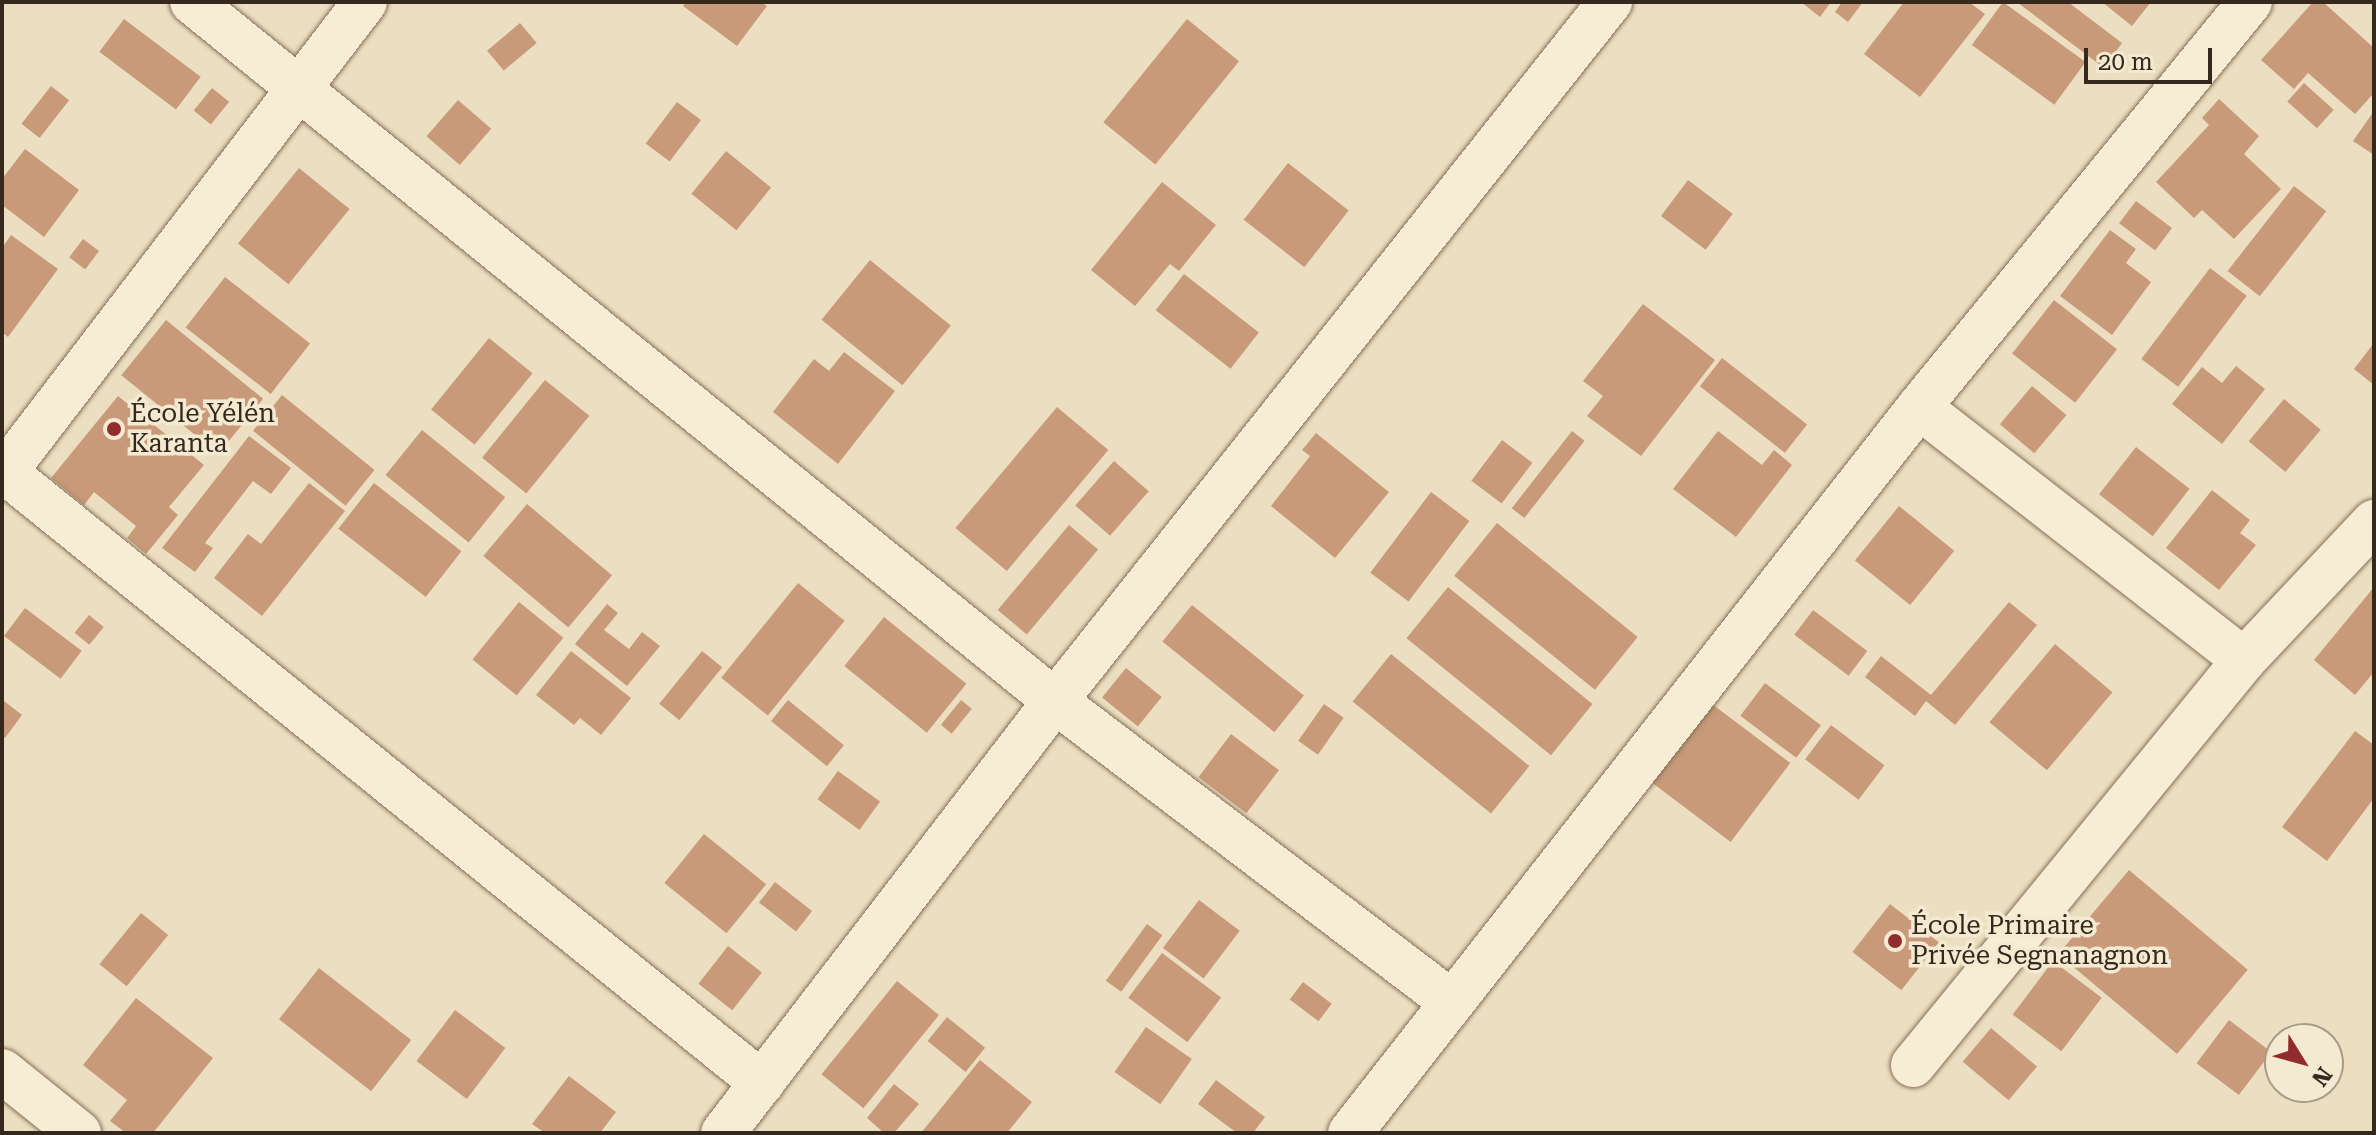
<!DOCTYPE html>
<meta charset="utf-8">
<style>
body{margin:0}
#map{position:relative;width:2376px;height:1135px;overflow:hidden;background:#ecdfc1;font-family:"Roboto Serif",serif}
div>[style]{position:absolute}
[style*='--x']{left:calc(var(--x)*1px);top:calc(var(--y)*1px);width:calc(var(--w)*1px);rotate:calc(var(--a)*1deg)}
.building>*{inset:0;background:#c89a79;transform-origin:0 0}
.roads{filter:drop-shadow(0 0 2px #85705a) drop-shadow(0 0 2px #85705a)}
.minor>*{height:44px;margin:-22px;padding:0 22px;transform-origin:22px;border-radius:22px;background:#f7edd4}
.dots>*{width:22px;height:22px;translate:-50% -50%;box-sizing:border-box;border:4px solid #f4e9d1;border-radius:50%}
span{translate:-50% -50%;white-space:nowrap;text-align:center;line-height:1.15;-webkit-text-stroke:7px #f4e9d1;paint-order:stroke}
.poi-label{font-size:26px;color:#35291d}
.left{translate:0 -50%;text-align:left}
.frame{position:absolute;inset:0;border:4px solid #35291d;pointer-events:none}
.north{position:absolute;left:2264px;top:1023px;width:80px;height:80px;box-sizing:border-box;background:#f4e9d1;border:2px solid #a89c89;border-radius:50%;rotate:127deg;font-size:22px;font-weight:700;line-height:32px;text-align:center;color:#35291d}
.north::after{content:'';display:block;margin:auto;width:28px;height:36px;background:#912c2d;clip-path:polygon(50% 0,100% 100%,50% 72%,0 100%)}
.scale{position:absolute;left:2084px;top:48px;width:128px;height:36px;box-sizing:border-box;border:4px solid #35291d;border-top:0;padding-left:10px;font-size:24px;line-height:28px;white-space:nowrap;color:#35291d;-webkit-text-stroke:6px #f4e9d1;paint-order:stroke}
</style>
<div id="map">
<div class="building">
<div style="clip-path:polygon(686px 2px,761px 2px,767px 6px,737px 46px,683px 6px)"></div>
<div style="clip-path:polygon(1801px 2px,1831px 2px,1820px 17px)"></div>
<div style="clip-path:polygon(1842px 2px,1863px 2px,1848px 22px,1835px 12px)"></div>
<div style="clip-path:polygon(1904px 2px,1969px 2px,1985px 14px,1920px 97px,1864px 54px)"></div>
<div style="left:2003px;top:2px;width:102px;height:53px;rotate:36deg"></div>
<div style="clip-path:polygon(2017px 2px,2068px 2px,2122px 43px,2104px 68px)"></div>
<div style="clip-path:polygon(2102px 2px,2151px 2px,2132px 26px)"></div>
<div style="clip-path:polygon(2313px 2px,2323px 2px,2374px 48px,2374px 93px,2355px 114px,2308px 73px,2294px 89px,2261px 60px)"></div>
<div style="left:124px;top:19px;width:96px;height:41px;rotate:37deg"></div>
<div style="left:1187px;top:19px;width:67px;height:133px;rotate:39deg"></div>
<div style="left:520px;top:23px;width:26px;height:43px;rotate:50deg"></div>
<div style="left:2304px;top:83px;width:40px;height:25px;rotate:42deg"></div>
<div style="left:51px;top:86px;width:23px;height:48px;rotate:38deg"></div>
<div style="left:212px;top:88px;width:22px;height:29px;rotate:39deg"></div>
<div style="clip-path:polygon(2219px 99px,2259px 136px,2244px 154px,2281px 189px,2234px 239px,2202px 210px,2194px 218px,2156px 182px,2209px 125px,2202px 118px)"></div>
<div style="left:458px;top:100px;width:44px;height:48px;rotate:41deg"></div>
<div style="left:677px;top:102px;width:30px;height:52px;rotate:37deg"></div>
<div style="clip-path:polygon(2374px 111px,2374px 155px,2353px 141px)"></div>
<div style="clip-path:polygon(25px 149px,79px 190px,44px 237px,2px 205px,2px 179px)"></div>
<div style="left:726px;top:151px;width:58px;height:55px;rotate:39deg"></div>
<div style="left:1288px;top:163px;width:77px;height:72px;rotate:38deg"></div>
<div style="left:299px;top:168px;width:65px;height:97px;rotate:39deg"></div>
<div style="left:1688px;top:180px;width:56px;height:45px;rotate:37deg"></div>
<div style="clip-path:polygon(1162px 182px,1216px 225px,1179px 271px,1170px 264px,1135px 306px,1091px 270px)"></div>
<div style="left:2294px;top:186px;width:41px;height:108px;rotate:38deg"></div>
<div style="left:2136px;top:201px;width:45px;height:28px;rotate:37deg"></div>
<div style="clip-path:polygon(2110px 230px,2136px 249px,2126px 263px,2151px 282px,2112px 335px,2060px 296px)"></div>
<div style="clip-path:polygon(11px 235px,58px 269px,8px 337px,2px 332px,2px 248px)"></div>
<div style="left:83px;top:239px;width:20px;height:23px;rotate:37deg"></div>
<div style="left:870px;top:260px;width:104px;height:77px;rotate:39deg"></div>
<div style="left:2210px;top:268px;width:46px;height:114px;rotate:37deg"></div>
<div style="left:1184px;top:274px;width:95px;height:46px;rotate:38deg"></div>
<div style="left:225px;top:277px;width:108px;height:64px;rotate:38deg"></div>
<div style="left:2054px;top:300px;width:80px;height:68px;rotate:38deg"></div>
<div style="clip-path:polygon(1643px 304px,1715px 360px,1641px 456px,1587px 416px,1603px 396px,1583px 381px)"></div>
<div style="left:166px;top:320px;width:125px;height:71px;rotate:39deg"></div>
<div style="left:489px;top:338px;width:56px;height:92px;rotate:39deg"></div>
<div style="clip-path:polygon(2374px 343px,2374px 385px,2354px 369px)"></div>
<div style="clip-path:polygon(844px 352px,895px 391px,838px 464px,773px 412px,814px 359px,829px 371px)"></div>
<div style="left:1722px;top:358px;width:108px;height:36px;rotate:38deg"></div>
<div style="clip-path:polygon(2236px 366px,2265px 389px,2222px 444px,2172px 404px,2202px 367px,2222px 383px)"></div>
<div style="left:545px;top:380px;width:57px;height:100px;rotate:39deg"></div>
<div style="left:2032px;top:386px;width:45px;height:50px;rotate:40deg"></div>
<div style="left:282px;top:395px;width:119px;height:46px;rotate:39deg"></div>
<div style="clip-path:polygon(118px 396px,204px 465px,169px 507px,178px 515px,146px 554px,127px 538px,136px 526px,94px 492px,84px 505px,51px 478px)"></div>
<div style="left:2284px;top:399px;width:48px;height:55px;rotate:40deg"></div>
<div style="left:1057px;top:407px;width:67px;height:158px;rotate:40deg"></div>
<div style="left:422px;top:430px;width:107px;height:58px;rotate:39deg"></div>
<div style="left:1572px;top:431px;width:16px;height:98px;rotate:38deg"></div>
<div style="clip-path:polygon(1718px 431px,1762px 465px,1774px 450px,1792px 465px,1736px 537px,1673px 489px)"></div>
<div style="clip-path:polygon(1316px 433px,1389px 492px,1335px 558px,1271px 506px,1310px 456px,1302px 450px)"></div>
<div style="clip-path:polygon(249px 436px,291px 468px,271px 494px,253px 481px,205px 543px,213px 548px,195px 572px,162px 548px)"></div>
<div style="left:1502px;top:440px;width:38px;height:51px;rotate:37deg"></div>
<div style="left:2136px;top:447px;width:68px;height:60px;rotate:38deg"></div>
<div style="left:1114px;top:461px;width:46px;height:59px;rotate:41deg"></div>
<div style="clip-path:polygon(309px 483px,345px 511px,262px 616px,214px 578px,248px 534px,261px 544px)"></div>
<div style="left:374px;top:483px;width:111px;height:58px;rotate:38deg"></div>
<div style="clip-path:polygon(2212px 490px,2250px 520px,2240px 533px,2256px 545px,2219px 590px,2166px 548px)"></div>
<div style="left:1431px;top:492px;width:48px;height:101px;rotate:37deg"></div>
<div style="left:527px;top:504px;width:111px;height:68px;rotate:40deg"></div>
<div style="left:1899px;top:506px;width:71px;height:70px;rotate:39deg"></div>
<div style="left:1497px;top:523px;width:181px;height:68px;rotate:39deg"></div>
<div style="left:1069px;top:525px;width:38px;height:111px;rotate:40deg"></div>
<div style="left:798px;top:583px;width:60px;height:122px;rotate:39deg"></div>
<div style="left:1448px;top:587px;width:186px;height:66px;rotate:39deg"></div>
<div style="clip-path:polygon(2374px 587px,2374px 672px,2355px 695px,2314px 660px)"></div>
<div style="left:519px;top:602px;width:57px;height:74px;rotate:39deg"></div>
<div style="clip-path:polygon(2009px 602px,2037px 625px,1955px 725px,1926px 701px,1915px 716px,1865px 677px,1881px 656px,1931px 695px)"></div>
<div style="clip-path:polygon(607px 604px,618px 613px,604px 630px,629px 649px,642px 632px,660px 646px,627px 686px,575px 644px)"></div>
<div style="left:1192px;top:605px;width:144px;height:47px;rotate:39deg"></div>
<div style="left:25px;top:608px;width:71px;height:35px;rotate:37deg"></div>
<div style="left:1813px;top:610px;width:68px;height:31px;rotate:37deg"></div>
<div style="left:89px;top:615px;width:19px;height:23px;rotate:39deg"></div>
<div style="left:884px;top:617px;width:106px;height:63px;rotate:39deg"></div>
<div style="left:2055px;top:644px;width:75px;height:102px;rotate:40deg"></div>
<div style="clip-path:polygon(571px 651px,631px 698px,601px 735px,580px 718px,574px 725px,536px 695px)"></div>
<div style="left:702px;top:651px;width:26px;height:68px;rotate:39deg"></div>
<div style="left:1391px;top:654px;width:178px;height:61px;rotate:39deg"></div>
<div style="left:1126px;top:668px;width:46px;height:38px;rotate:39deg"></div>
<div style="left:1765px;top:683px;width:70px;height:41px;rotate:37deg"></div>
<div style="left:788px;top:700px;width:72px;height:27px;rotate:39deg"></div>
<div style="left:961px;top:700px;width:14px;height:32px;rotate:39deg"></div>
<div style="clip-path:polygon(4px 701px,22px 715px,5px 738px,2px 736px)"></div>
<div style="left:1324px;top:704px;width:24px;height:45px;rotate:35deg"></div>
<div style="left:1712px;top:704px;width:98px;height:99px;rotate:37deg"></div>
<div style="left:1831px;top:725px;width:67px;height:43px;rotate:37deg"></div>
<div style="clip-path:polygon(2355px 731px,2374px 745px,2374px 798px,2327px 861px,2282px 827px)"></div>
<div style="left:1231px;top:734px;width:60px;height:54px;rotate:37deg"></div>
<div style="left:838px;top:771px;width:52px;height:35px;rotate:36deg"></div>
<div style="left:704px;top:834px;width:80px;height:63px;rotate:39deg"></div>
<div style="left:2129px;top:870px;width:155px;height:110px;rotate:40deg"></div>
<div style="left:775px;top:882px;width:47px;height:26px;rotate:38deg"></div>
<div style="left:1199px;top:900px;width:51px;height:60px;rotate:37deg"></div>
<div style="left:1890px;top:904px;width:62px;height:61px;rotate:38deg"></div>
<div style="left:141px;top:913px;width:35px;height:66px;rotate:39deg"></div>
<div style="left:1147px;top:924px;width:19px;height:70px;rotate:36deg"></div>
<div style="left:728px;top:946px;width:43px;height:48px;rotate:38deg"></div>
<div style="left:1162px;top:953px;width:74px;height:56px;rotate:37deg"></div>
<div style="left:2053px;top:961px;width:61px;height:67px;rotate:37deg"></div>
<div style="left:319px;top:968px;width:117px;height:65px;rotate:38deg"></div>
<div style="left:897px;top:981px;width:54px;height:120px;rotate:39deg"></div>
<div style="left:1303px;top:982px;width:36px;height:22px;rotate:37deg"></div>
<div style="clip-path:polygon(136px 998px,213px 1058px,153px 1133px,126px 1133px,110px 1121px,127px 1100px,83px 1065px)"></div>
<div style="left:455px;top:1010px;width:63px;height:64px;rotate:37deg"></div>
<div style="left:947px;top:1017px;width:49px;height:31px;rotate:39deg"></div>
<div style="left:2229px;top:1020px;width:53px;height:54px;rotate:37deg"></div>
<div style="left:1146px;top:1027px;width:56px;height:55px;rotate:35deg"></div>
<div style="left:1991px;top:1028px;width:60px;height:44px;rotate:40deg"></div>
<div style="clip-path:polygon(980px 1060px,1032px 1102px,1007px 1133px,921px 1133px)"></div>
<div style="clip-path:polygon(569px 1076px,616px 1112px,600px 1133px,545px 1133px,532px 1124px)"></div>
<div style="clip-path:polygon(1216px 1080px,1265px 1117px,1253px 1133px,1237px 1133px,1198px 1104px)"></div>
<div style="clip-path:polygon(894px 1084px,919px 1104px,894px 1133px,884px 1133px,867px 1118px)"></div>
</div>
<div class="roads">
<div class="minor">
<div style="--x:192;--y:2;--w:1111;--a:39.01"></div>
<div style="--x:1055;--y:701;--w:495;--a:37.2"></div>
<div style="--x:1919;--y:407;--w:412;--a:37.9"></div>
<div style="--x:5;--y:472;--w:973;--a:38.91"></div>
<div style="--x:2;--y:476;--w:597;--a:-52.55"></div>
<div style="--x:1913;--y:1065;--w:523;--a:-50.74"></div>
<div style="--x:2244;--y:660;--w:190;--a:-46.7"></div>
<div style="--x:2;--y:1071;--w:99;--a:38.8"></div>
<div style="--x:723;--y:1133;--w:545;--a:-52.46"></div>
<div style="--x:1055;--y:701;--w:893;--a:-51.55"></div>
<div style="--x:1350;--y:1133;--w:922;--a:-51.91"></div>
<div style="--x:1919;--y:407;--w:523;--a:-50.74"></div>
</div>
</div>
<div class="dots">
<div style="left:114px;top:429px;background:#912c2d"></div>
<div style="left:1895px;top:941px;background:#912c2d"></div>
</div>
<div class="poi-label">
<span class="left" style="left:130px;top:429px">École Yélén<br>Karanta</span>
<span class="left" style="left:1911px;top:941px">École Primaire<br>Privée Segnanagnon</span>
</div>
<div class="frame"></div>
<div class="north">N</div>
<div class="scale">20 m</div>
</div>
